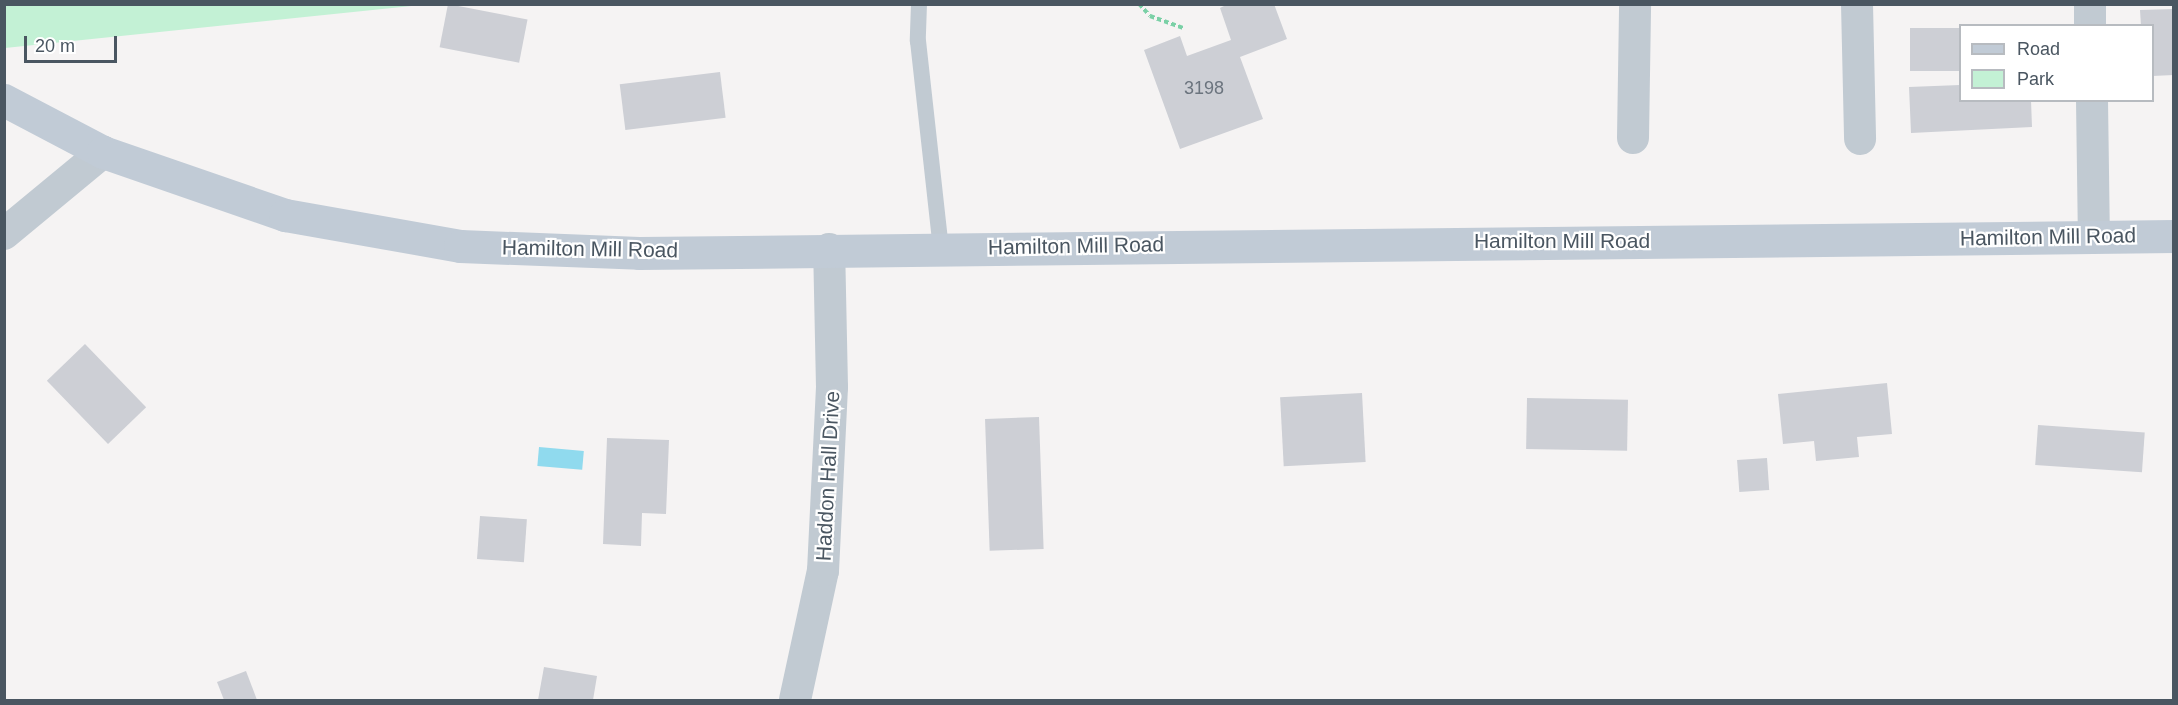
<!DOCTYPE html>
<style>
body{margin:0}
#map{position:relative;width:2178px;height:705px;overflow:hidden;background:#f5f3f3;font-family:Arial,sans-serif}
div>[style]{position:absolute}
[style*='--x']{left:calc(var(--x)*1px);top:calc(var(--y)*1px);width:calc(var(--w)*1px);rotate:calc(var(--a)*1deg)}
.green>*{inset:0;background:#c3f1d5}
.water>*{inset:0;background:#90daee;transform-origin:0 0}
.building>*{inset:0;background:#cdcfd5;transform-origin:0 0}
.path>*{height:4px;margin-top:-2px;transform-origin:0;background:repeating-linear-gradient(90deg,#7ad0a6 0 4.5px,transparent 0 7.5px)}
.service>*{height:16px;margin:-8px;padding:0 8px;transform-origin:8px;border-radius:8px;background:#c1cad2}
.minor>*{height:32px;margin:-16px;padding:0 16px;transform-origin:16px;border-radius:16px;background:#c1cad2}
.secondary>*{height:33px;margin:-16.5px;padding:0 16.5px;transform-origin:16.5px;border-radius:16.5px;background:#c1cbd6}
span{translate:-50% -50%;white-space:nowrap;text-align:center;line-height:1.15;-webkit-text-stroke:4.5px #fff;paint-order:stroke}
.number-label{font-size:18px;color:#6b747e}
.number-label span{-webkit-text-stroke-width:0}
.street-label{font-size:21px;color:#4a5661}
.frame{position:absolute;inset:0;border:6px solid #4a5661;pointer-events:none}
.legend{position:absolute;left:1959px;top:24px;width:195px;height:78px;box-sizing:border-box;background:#fff;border:2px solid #b7bbc0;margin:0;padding:8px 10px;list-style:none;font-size:18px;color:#4a5661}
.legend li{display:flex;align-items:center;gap:12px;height:30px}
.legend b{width:30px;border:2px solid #b7bbc0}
.scale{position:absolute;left:24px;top:36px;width:93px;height:27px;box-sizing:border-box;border:3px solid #4a5661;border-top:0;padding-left:8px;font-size:18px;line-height:21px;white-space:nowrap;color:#4a5661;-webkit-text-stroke:4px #fff;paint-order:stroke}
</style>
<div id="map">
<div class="green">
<div style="clip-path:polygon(5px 4px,421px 4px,421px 5px,5px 48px)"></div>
</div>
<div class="water">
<div style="left:539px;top:447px;width:45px;height:19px;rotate:5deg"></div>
</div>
<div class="building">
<div style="left:448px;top:4px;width:81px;height:44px;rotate:11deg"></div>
<div style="clip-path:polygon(1228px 4px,1274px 4px,1287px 39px,1240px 57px,1263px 119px,1180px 149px,1144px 50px,1180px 36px,1187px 56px,1231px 40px,1220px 8px)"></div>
<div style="clip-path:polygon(2174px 9px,2174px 75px,2152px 76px,2152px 26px,2141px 26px,2140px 10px)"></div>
<div style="left:1960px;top:28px;width:43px;height:50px;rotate:90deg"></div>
<div style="left:720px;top:72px;width:46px;height:101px;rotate:83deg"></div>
<div style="clip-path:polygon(1960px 85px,1960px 100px,2031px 100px,2032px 127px,1911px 133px,1909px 87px)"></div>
<div style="left:85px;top:344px;width:88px;height:53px;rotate:46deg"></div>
<div style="clip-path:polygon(1887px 383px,1892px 434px,1857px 437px,1859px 457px,1816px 461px,1814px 441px,1783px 444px,1778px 394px)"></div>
<div style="left:1362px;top:393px;width:69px;height:82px;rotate:87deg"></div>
<div style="left:1527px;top:398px;width:101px;height:51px;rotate:1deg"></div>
<div style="left:1039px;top:417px;width:132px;height:54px;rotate:88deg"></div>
<div style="left:2038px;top:425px;width:107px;height:40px;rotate:4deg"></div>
<div style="clip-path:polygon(607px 438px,669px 440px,666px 514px,642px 513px,641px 546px,603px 544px)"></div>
<div style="left:1767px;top:458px;width:32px;height:30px;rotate:86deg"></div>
<div style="left:480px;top:516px;width:47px;height:43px;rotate:4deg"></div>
<div style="clip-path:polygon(544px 667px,597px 676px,593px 700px,538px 700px)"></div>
<div style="clip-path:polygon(246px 671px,257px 700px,224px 700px,217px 682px)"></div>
</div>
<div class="path">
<div style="--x:1139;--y:4;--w:16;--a:47"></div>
<div style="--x:1150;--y:16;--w:35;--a:20"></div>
</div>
<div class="service">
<div style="--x:919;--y:4;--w:37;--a:92"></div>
<div style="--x:918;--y:41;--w:208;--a:83.7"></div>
</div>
<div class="minor">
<div style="--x:1857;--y:4;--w:135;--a:88.7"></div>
<div style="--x:2090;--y:4;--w:22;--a:90"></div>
<div style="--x:2092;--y:100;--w:136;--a:89.2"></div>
<div style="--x:1633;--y:138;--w:134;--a:-89.1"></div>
<div style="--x:4;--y:234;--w:129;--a:-39.6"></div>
<div style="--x:795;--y:700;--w:132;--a:-77.8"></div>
<div style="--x:823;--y:571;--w:184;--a:-87.2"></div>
<div style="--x:832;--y:387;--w:138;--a:-91.2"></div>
</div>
<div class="secondary">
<div style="--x:4;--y:100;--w:112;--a:27.7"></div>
<div style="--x:103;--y:152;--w:193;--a:19.1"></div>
<div style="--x:285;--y:215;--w:178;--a:10"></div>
<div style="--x:460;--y:246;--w:179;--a:2.2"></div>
<div style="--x:639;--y:253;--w:1535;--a:-0.63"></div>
</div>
<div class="number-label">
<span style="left:1204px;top:88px">3198</span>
</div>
<div class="street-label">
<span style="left:2048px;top:237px;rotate:-1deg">Hamilton Mill Road</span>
<span style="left:1562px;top:241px">Hamilton Mill Road</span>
<span style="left:1076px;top:246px;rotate:-1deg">Hamilton Mill Road</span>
<span style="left:590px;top:249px;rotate:1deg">Hamilton Mill Road</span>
<span style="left:828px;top:476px;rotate:-87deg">Haddon Hall Drive</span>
</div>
<div class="frame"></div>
<ul class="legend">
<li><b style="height:8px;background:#c1cbd6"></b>Road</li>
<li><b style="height:16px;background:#c3f1d5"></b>Park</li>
</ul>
<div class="scale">20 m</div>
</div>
